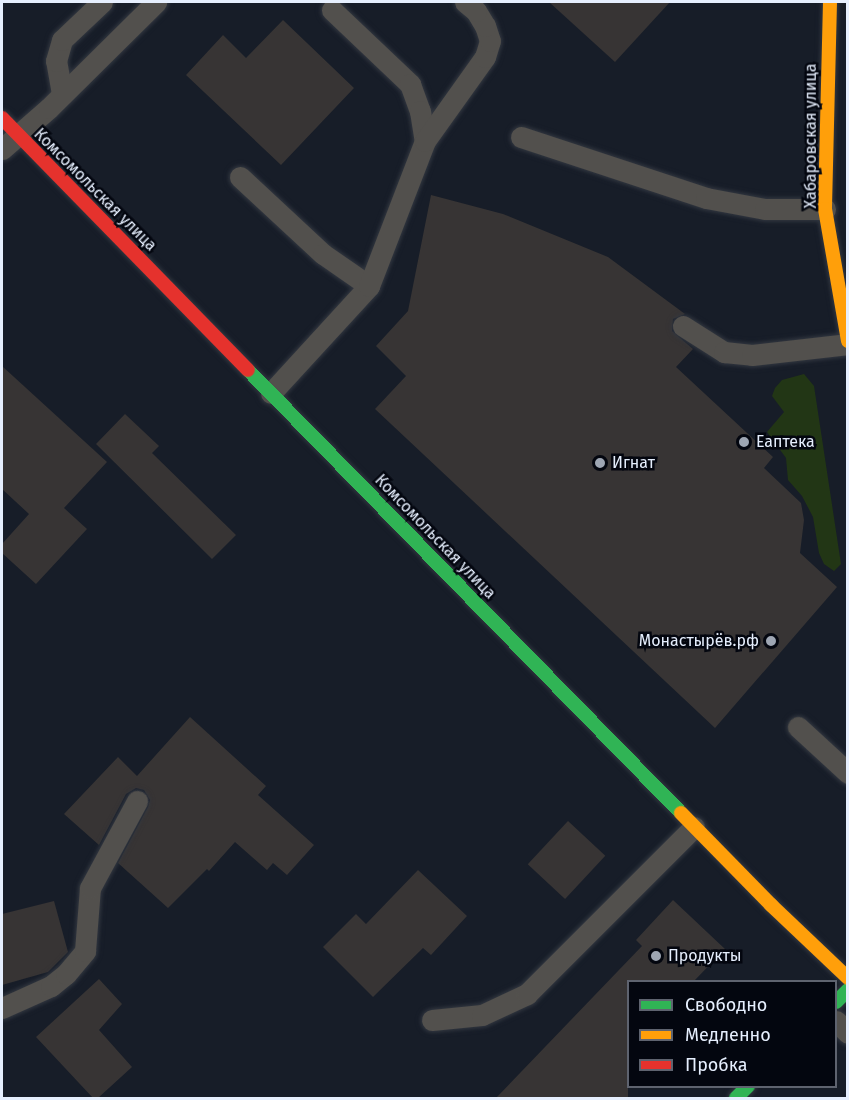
<!DOCTYPE html>
<meta charset="utf-8">
<style>
body{margin:0}
#map{position:relative;width:849px;height:1100px;overflow:hidden;background:#171d28;font-family:"Fira Sans",sans-serif}
div>[style]{position:absolute}
[style*='--x']{left:calc(var(--x)*1px);top:calc(var(--y)*1px);width:calc(var(--w)*1px);rotate:calc(var(--a)*1deg)}
.green>*{inset:0;background:#223615}
.building>*{inset:0;background:#373434;transform-origin:0 0}
.roads{filter:drop-shadow(0 0 2px #323740) drop-shadow(0 0 2px #323740)}
.lane>*{height:21px;margin:-10.5px;padding:0 10.5px;transform-origin:10.5px;border-radius:10.5px;background:#52504d}
.fast>*{height:14px;margin:-7px;padding:0 7px;transform-origin:7px;border-radius:7px;background:#30b455}
.slow>*{height:14px;margin:-7px;padding:0 7px;transform-origin:7px;border-radius:7px;background:#ff9f0a}
.jam>*{height:14px;margin:-7px;padding:0 7px;transform-origin:7px;border-radius:7px;background:#e5322d}
.dots>*{width:16px;height:16px;translate:-50% -50%;box-sizing:border-box;border:3px solid #03060f;border-radius:50%}
span{translate:-50% -50%;white-space:nowrap;text-align:center;line-height:1.15;-webkit-text-stroke:5px #03060f;paint-order:stroke}
.street-label{font-size:16px;color:#e6effe}
.poi-label{font-size:16px;color:#e6effe}
.left{translate:0 -50%;text-align:left}
.right{translate:-100% -50%;text-align:right}
.frame{position:absolute;inset:0;border:3px solid #e6effe;pointer-events:none}
.legend{position:absolute;left:627px;top:980px;width:210px;height:108px;box-sizing:border-box;background:#03060f;border:2px solid #5e636f;margin:0;padding:8px 10px;list-style:none;font-size:18px;color:#e6effe}
.legend li{display:flex;align-items:center;gap:12px;height:30px}
.legend b{width:30px;border:2px solid #5e636f}
</style>
<div id="map">
<div class="green">
<div style="clip-path:polygon(804px 374px,814px 386px,841px 564px,834px 571px,824px 564px,819px 553px,813px 517px,802px 496px,788px 480px,786px 458px,767px 432px,784px 412px,772px 396px,775px 388px,782px 380px)"></div>
</div>
<div class="building">
<div style="clip-path:polygon(549px 2px,670px 2px,615px 62px)"></div>
<div style="clip-path:polygon(283px 20px,354px 88px,281px 165px,186px 75px,223px 35px,246px 58px)"></div>
<div style="clip-path:polygon(431px 195px,503px 214px,608px 257px,685px 314px,673px 319px,672px 331px,693px 349px,676px 367px,773px 457px,764px 468px,801px 503px,804px 520px,800px 553px,837px 587px,715px 728px,375px 409px,406px 376px,376px 346px,408px 311px)"></div>
<div style="clip-path:polygon(2px 366px,107px 462px,64px 508px,87px 529px,36px 584px,2px 553px,2px 544px,29px 514px,2px 489px)"></div>
<div style="clip-path:polygon(125px 414px,159px 446px,152px 453px,236px 535px,212px 559px,96px 444px)"></div>
<div style="clip-path:polygon(190px 717px,266px 786px,258px 795px,314px 845px,287px 875px,273px 863px,267px 870px,235px 842px,209px 871px,207px 869px,168px 908px,118px 863px,148px 807px,150px 800px,144px 790px,136px 788px,126px 794px,99px 845px,64px 814px,118px 757px,137px 776px)"></div>
<div style="left:568px;top:821px;width:51px;height:59px;rotate:43deg"></div>
<div style="clip-path:polygon(418px 870px,467px 916px,431px 955px,423px 948px,373px 997px,323px 947px,356px 914px,366px 924px)"></div>
<div style="clip-path:polygon(673px 900px,725px 949px,694px 981px,628px 981px,628px 1098px,496px 1098px,642px 946px,636px 940px)"></div>
<div style="clip-path:polygon(54px 901px,68px 952px,48px 972px,2px 985px,2px 914px)"></div>
<div style="clip-path:polygon(99px 979px,122px 1004px,99px 1030px,132px 1067px,98px 1098px,93px 1098px,36px 1037px)"></div>
</div>
<div class="roads">
<div class="lane">
<div style="--x:332;--y:10;--w:108;--a:43.5"></div>
<div style="--x:410;--y:84;--w:29;--a:70"></div>
<div style="--x:420;--y:111;--w:30;--a:81"></div>
<div style="--x:62;--y:94;--w:34;--a:-100"></div>
<div style="--x:56;--y:61;--w:22;--a:-74"></div>
<div style="--x:62;--y:40;--w:55;--a:-43.5"></div>
<div style="--x:521;--y:137;--w:195;--a:18.2"></div>
<div style="--x:706;--y:198;--w:60;--a:10.6"></div>
<div style="--x:765;--y:209;--w:60;--a:0"></div>
<div style="--x:2;--y:149;--w:62;--a:-41.1"></div>
<div style="--x:49;--y:108;--w:151;--a:-44.7"></div>
<div style="--x:240;--y:177;--w:113;--a:42.9"></div>
<div style="--x:323;--y:254;--w:56;--a:34.8"></div>
<div style="--x:683;--y:326;--w:49;--a:32.4"></div>
<div style="--x:724;--y:352;--w:28;--a:6"></div>
<div style="--x:752;--y:355;--w:97;--a:-6.5"></div>
<div style="--x:271;--y:393;--w:145;--a:-47.5"></div>
<div style="--x:369;--y:286;--w:155;--a:-68.9"></div>
<div style="--x:425;--y:141;--w:103;--a:-54.5"></div>
<div style="--x:485;--y:57;--w:17;--a:-73"></div>
<div style="--x:490;--y:41;--w:16;--a:-108"></div>
<div style="--x:485;--y:26;--w:17;--a:-121"></div>
<div style="--x:476;--y:11;--w:14;--a:-141"></div>
<div style="--x:798;--y:727;--w:68;--a:42.6"></div>
<div style="--x:2;--y:1008;--w:54;--a:-24.2"></div>
<div style="--x:51;--y:986;--w:19;--a:-39"></div>
<div style="--x:66;--y:974;--w:30;--a:-50"></div>
<div style="--x:85;--y:951;--w:63;--a:-85.5"></div>
<div style="--x:90;--y:888;--w:99;--a:-61.6"></div>
<div style="--x:432;--y:1020;--w:50;--a:-5.7"></div>
<div style="--x:482;--y:1015;--w:50;--a:-25"></div>
<div style="--x:527;--y:994;--w:236;--a:-45"></div>
<div style="--x:836;--y:1021;--w:17;--a:45"></div>
</div>
<div class="fast">
<div style="--x:248;--y:370;--w:619;--a:45.65"></div>
<div style="--x:836;--y:1002;--w:17;--a:-45"></div>
<div style="--x:736;--y:1098;--w:17;--a:-45"></div>
</div>
<div class="slow">
<div style="--x:830;--y:2;--w:207;--a:91.4"></div>
<div style="--x:825;--y:209;--w:134;--a:80.1"></div>
<div style="--x:681;--y:813;--w:129;--a:45.6"></div>
<div style="--x:771;--y:905;--w:106;--a:43.5"></div>
</div>
<div class="jam">
<div style="--x:2;--y:118;--w:352;--a:45.7"></div>
</div>
</div>
<div class="dots">
<div style="left:744px;top:442px;background:#9ea6b3"></div>
<div style="left:600px;top:463px;background:#9ea6b3"></div>
<div style="left:771px;top:641px;background:#9ea6b3"></div>
<div style="left:656px;top:956px;background:#9ea6b3"></div>
</div>
<div class="street-label">
<span style="left:811px;top:136px;rotate:-90deg">Хабаровская улица</span>
<span style="left:95px;top:190px;rotate:45deg">Комсомольская улица</span>
<span style="left:435px;top:537px;rotate:46deg">Комсомольская улица</span>
</div>
<div class="poi-label">
<span class="left" style="left:756px;top:442px">Еаптека</span>
<span class="left" style="left:612px;top:463px">Игнат</span>
<span class="right" style="left:759px;top:641px">Монастырёв.рф</span>
<span class="left" style="left:668px;top:956px">Продукты</span>
</div>
<div class="frame"></div>
<ul class="legend">
<li><b style="height:8px;background:#30b455"></b>Свободно</li>
<li><b style="height:8px;background:#ff9f0a"></b>Медленно</li>
<li><b style="height:8px;background:#e5322d"></b>Пробка</li>
</ul>
</div>
